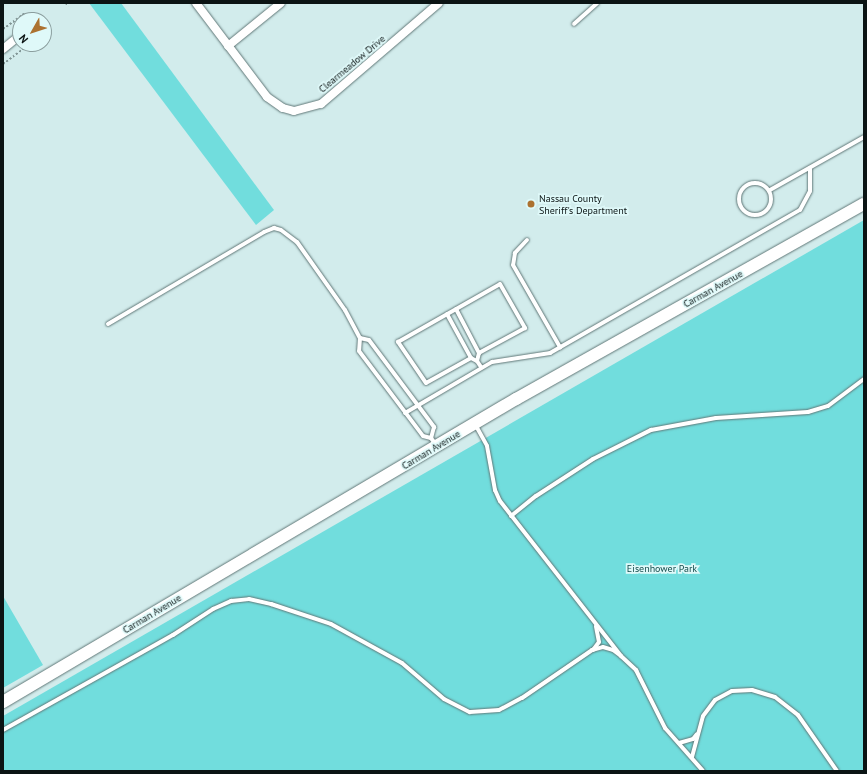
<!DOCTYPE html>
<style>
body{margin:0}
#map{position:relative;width:867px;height:774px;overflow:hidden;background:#d2ecec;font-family:"PT Sans",sans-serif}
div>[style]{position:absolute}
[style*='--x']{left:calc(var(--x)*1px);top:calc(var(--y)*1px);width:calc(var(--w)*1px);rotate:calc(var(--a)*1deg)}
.green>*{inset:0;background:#71dddd}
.path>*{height:1.5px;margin-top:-0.75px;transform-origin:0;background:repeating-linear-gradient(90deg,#819595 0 2px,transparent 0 4px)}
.roads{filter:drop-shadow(0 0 1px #607777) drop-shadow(0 0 1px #607777)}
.service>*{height:4px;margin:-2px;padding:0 2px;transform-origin:2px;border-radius:2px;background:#fff}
.service>.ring{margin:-2px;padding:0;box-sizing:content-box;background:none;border:4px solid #fff;border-radius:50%}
.minor>*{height:8px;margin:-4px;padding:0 4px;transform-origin:4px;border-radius:4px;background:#fff}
.secondary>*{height:12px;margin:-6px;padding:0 6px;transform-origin:6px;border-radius:6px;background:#fff}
.dots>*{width:11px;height:11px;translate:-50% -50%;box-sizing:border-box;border:2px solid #dff9f9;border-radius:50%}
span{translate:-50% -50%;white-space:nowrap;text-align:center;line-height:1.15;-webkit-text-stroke:3.5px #dff9f9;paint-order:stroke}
.street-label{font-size:10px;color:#0b1414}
.poi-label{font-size:10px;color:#0b1414}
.left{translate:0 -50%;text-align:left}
.park-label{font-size:10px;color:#134b4b}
.frame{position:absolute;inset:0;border:4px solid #0b1414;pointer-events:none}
.north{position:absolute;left:12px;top:12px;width:40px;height:40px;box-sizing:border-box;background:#dff9f9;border:1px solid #8a9d9d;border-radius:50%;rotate:231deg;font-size:11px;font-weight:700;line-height:16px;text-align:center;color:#0b1414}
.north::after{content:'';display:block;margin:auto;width:14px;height:18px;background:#ac7231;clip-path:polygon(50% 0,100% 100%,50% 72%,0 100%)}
</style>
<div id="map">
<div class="green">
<div style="clip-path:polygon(89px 3px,121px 3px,274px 210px,256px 225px)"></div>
<div style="clip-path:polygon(864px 220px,864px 771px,3px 771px,3px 716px)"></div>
<div style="clip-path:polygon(3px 596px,43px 665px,3px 688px)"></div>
</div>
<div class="path">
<div style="--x:66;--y:3;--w:4;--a:56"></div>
<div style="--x:3;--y:29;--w:26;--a:-36"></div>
<div style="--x:24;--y:14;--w:8;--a:50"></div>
<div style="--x:3;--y:64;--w:34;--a:-37"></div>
</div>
<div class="roads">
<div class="service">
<div style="--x:574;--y:24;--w:31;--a:-42"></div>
<div class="ring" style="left:739px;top:183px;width:28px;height:28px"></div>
<div style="--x:770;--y:190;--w:108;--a:-29.4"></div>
<div style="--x:527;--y:240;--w:18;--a:133"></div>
<div style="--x:515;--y:253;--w:12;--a:99"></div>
<div style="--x:513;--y:265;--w:95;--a:60.2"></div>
<div style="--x:456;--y:309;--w:50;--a:62.4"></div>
<div style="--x:479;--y:353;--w:8;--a:104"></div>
<div style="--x:447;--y:314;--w:50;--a:61.4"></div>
<div style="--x:471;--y:358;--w:7;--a:27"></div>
<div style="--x:477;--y:361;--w:7;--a:56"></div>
<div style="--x:108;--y:324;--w:181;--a:-30.5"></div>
<div style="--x:264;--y:232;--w:11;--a:-22"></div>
<div style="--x:274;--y:228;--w:7;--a:16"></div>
<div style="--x:281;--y:230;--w:20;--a:37"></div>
<div style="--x:297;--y:242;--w:83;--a:54.8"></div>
<div style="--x:345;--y:310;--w:32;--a:62"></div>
<div style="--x:360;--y:338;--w:13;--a:94"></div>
<div style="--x:359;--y:351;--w:106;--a:53"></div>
<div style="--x:423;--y:436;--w:8;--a:14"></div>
<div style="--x:431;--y:438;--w:9;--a:54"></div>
<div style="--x:360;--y:338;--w:9;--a:13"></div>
<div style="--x:369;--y:340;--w:109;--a:53.2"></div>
<div style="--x:434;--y:427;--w:11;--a:105"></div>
<div style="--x:471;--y:358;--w:51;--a:150.9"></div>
<div style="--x:426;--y:383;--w:50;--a:-124.3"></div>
<div style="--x:398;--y:342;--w:117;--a:-29.6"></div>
<div style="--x:500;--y:284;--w:51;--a:60.4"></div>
<div style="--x:525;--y:328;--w:52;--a:151.5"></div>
<div style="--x:405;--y:413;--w:101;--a:-30.4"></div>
<div style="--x:492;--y:362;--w:59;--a:-8.8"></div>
<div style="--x:550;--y:353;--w:288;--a:-29.8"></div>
<div style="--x:800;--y:210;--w:21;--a:-62"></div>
<div style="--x:810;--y:191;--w:23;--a:-90"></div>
<div style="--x:475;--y:424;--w:25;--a:61"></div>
<div style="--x:487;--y:446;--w:45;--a:79.7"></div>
<div style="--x:495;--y:490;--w:12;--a:66"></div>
<div style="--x:500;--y:501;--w:197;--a:52"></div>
<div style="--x:621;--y:656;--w:21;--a:43"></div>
<div style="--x:636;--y:670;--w:65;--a:63.4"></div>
<div style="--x:665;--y:728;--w:57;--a:48.5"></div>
<div style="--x:511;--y:516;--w:32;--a:-39"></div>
<div style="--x:536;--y:496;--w:68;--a:-33"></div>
<div style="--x:593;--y:459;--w:65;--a:-26.6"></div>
<div style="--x:651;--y:430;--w:66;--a:-10.5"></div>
<div style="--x:716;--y:418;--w:92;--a:-3.7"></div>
<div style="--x:808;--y:412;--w:21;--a:-17"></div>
<div style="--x:828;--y:406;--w:45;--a:-36.9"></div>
<div style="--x:593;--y:650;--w:10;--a:-53"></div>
<div style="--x:599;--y:642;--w:16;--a:-101"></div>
<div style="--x:3;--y:730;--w:195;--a:-29.2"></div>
<div style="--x:173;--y:635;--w:48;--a:-33"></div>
<div style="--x:213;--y:609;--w:20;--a:-24"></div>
<div style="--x:231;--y:601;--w:18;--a:-6"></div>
<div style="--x:249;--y:599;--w:23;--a:13"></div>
<div style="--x:271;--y:604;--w:63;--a:18.4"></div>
<div style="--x:331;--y:624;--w:81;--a:28.8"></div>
<div style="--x:402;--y:663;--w:55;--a:40.6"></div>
<div style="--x:444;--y:699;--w:29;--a:27"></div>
<div style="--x:470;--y:712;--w:29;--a:-4"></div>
<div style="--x:499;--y:710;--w:26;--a:-28"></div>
<div style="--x:522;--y:698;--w:85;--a:-34.4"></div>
<div style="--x:592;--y:650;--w:11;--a:-15"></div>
<div style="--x:603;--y:647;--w:10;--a:17"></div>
<div style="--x:613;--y:650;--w:10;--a:37"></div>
<div style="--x:679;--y:743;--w:15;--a:-16"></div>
<div style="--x:693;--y:739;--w:6;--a:-51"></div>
<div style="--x:692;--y:757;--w:42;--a:-75"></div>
<div style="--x:703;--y:716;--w:20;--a:-53"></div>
<div style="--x:715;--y:700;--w:19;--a:-28"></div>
<div style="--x:732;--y:691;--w:20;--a:-3"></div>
<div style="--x:752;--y:690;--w:24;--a:17"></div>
<div style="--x:775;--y:697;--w:29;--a:38"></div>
<div style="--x:798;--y:715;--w:68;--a:55.1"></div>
</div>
<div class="minor">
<div style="--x:196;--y:3;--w:118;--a:52.9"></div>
<div style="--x:267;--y:97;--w:19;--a:35"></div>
<div style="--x:283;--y:108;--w:11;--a:15"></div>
<div style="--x:294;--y:111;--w:28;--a:-15"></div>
<div style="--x:321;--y:104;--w:155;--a:-40.6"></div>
<div style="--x:228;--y:46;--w:68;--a:-39.1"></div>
<div style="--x:3;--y:49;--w:22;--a:-39"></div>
</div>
<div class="secondary">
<div style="--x:3;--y:702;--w:596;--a:-30.57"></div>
<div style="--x:516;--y:399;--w:399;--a:-29.3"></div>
</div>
</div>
<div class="dots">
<div style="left:531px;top:204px;background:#ac7231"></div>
</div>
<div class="street-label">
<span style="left:352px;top:64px;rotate:-40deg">Clearmeadow Drive</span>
<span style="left:713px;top:289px;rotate:-29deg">Carman Avenue</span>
<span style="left:431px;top:450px;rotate:-31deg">Carman Avenue</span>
<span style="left:152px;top:614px;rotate:-31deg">Carman Avenue</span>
</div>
<div class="poi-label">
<span class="left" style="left:539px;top:204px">Nassau County<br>Sheriff's Department</span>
</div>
<div class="park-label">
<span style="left:662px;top:569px">Eisenhower Park</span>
</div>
<div class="frame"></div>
<div class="north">N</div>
</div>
